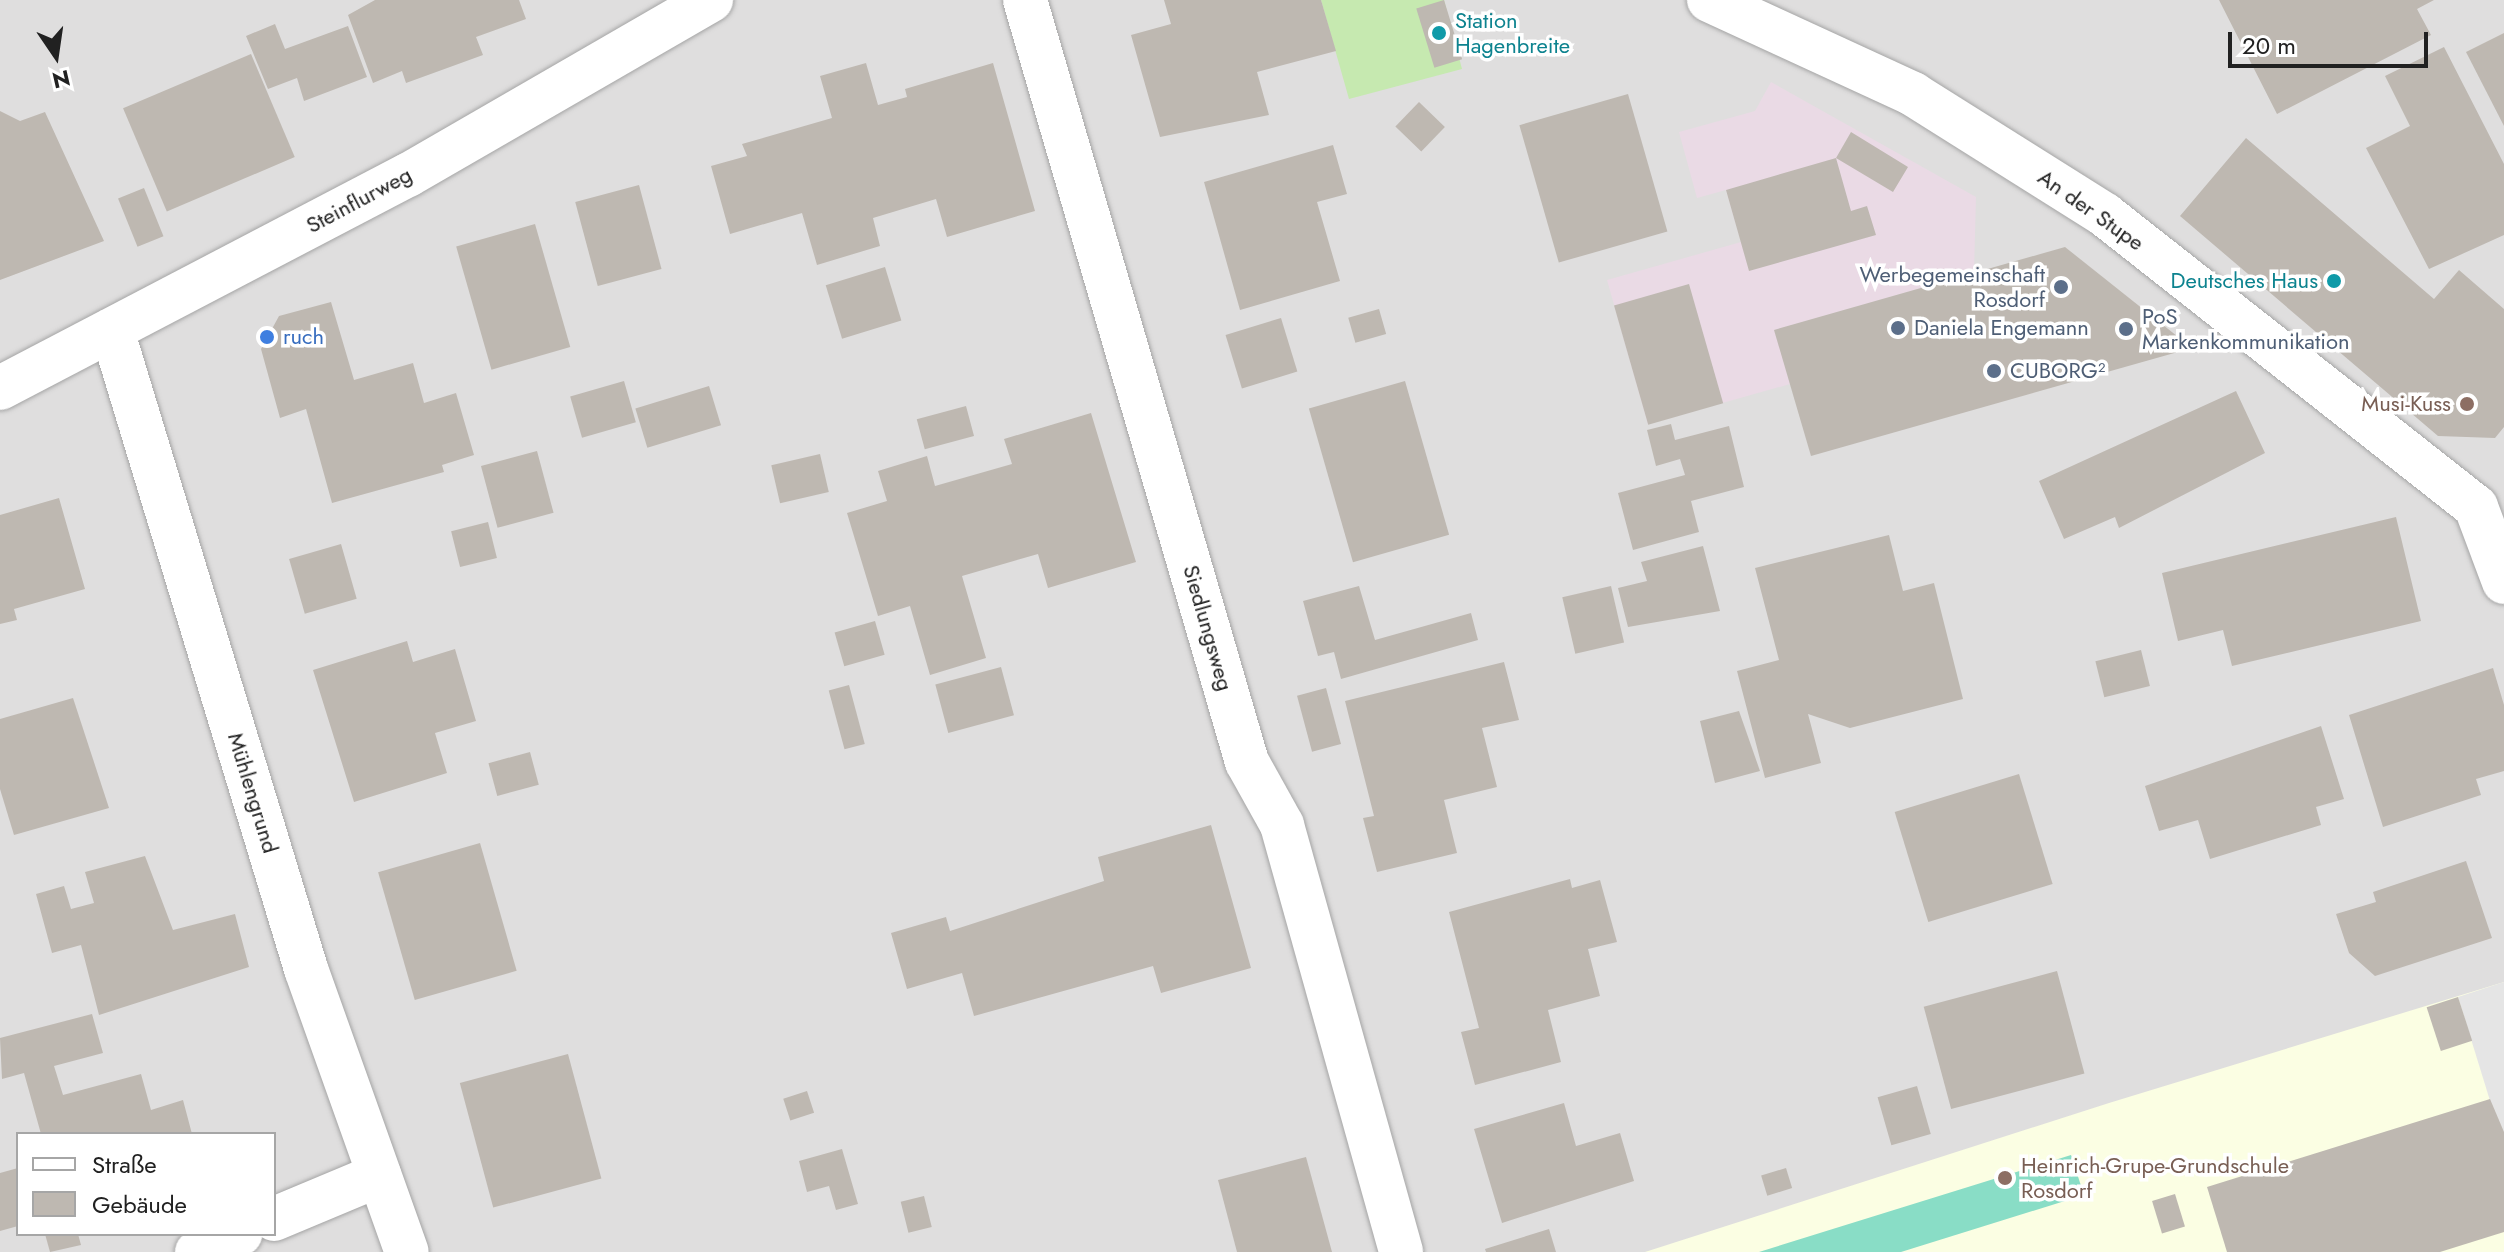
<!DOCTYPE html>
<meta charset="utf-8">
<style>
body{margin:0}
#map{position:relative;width:2504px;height:1252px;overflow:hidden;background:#f1efe8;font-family:Jost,sans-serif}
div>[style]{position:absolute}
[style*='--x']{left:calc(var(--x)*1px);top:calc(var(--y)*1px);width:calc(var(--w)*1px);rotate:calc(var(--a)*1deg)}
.residential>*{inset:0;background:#dfdede}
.industrial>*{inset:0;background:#eadae5}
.education>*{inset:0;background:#fbfee3}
.grass>*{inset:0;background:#c6e9b0}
.pitch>*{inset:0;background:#89ddc6}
.parking>*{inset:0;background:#e5e5e5}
.building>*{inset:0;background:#beb8b1;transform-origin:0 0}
.roads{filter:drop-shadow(0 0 2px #a5a5a5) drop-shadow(0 0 2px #a5a5a5)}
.minor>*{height:44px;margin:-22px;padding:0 22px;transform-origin:22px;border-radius:22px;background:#fff}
.dots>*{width:22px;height:22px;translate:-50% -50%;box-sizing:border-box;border:4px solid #fff;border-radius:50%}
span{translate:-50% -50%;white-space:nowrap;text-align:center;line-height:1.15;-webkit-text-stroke:7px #fff;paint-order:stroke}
.culture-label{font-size:22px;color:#0d838f}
.left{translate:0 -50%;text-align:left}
.right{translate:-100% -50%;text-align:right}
.street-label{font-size:22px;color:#212121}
.service-label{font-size:22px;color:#4e5e75}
.shop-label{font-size:22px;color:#366cbe}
.education-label{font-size:22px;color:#785e54}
.legend{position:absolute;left:16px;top:1132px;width:260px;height:104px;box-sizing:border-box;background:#fff;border:2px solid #a6a6a6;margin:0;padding:10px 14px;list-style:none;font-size:24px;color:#212121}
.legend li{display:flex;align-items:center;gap:16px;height:40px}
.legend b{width:40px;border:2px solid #a6a6a6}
.north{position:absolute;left:16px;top:16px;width:80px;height:80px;-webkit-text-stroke:6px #fff;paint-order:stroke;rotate:167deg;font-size:22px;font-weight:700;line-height:32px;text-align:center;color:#212121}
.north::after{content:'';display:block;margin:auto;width:28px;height:36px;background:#212121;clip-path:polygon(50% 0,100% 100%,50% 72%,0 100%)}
.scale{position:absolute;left:2228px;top:32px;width:200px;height:36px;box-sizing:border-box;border:4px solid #212121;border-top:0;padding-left:10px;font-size:24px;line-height:28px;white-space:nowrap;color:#212121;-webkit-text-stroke:6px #fff;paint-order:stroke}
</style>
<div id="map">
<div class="residential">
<div style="clip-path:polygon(evenodd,0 0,2504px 0,2504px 1252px,0 1252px,0 0,18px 1134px,274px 1134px,274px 1234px,18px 1234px,18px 1134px)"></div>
</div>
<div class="industrial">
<div style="clip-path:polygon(1771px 82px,1976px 197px,1974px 273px,1775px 330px,1790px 384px,1648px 424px,1607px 280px,1741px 242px,1726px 190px,1697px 198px,1679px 132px,1755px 111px)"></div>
</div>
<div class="education">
<div style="clip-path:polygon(2504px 982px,2504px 1252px,1645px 1252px,2109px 1103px)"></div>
</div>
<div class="grass">
<div style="clip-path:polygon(1321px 0,1444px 0,1462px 69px,1349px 99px)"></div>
</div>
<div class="pitch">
<div style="clip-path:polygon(2071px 1155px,2084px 1195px,1901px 1252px,1759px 1252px)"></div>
</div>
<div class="parking">
<div style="clip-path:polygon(2504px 982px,2504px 1132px,2500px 1133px,2458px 997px)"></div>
</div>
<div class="building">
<div style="clip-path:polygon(375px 0,519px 0,526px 19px,476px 37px,483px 55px,406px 83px,402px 71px,373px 83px,348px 15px)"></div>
<div style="clip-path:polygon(1164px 0,1321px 0,1336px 51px,1257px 72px,1269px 115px,1160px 137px,1131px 35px,1171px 24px)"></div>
<div style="left:1444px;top:0;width:62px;height:29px;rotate:73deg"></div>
<div style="clip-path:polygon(2219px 0,2434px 0,2417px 9px,2431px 35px,2277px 114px)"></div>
<div style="clip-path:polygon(275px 24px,285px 49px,348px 26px,367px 77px,304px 101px,297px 78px,268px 89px,246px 36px)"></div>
<div style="clip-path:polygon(2504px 33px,2504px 126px,2466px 52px)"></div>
<div style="clip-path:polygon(2444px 47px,2504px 164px,2504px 235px,2429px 269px,2366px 148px,2410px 126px,2385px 76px)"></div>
<div style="left:251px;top:54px;width:112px;height:139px;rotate:67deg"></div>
<div style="clip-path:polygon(866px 63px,878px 105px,907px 97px,905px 89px,993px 63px,1035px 211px,947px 237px,936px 199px,873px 218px,880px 246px,817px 265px,802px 213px,730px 234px,711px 166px,747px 156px,742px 144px,832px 118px,820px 76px)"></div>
<div style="left:1628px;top:94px;width:143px;height:113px;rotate:74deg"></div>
<div style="left:1419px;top:102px;width:36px;height:34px;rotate:44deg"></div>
<div style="clip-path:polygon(0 111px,20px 121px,45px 112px,104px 241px,0 280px)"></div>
<div style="clip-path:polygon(1851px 132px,1908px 167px,1893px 192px,1836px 158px,1851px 211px,1867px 206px,1876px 235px,1749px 271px,1726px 190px,1836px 158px)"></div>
<div style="clip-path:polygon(2246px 138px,2434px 299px,2459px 270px,2504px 309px,2504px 427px,2495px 438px,2438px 436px,2180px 216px)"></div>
<div style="clip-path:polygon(1333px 145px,1347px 194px,1317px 202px,1340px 281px,1240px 310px,1204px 182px)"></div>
<div style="left:639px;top:185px;width:87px;height:66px;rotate:75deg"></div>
<div style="left:144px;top:188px;width:52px;height:28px;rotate:68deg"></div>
<div style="left:535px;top:224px;width:128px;height:82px;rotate:74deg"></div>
<div style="clip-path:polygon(2065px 247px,2192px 348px,1811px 456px,1774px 330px)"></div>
<div style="left:885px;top:267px;width:56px;height:62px;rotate:73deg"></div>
<div style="left:1689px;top:284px;width:124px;height:78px;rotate:74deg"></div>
<div style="clip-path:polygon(331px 302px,354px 380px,413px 363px,424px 403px,456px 393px,474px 455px,442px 465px,444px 472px,332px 503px,306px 409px,280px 418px,261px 349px,279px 316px)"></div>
<div style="left:1379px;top:309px;width:26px;height:32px;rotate:74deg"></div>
<div style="left:1281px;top:318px;width:56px;height:58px;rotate:73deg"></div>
<div style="left:624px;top:381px;width:43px;height:56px;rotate:74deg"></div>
<div style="left:1405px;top:381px;width:160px;height:100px;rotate:74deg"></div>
<div style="left:709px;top:386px;width:41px;height:77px;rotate:73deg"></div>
<div style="clip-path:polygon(2236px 391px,2265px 453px,2119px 528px,2115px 517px,2064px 539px,2039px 481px)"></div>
<div style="left:966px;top:406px;width:31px;height:51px;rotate:75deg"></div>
<div style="clip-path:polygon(1091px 413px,1136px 562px,1048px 588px,1038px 554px,962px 576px,986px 658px,930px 675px,910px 606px,878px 616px,847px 513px,887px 501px,878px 471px,927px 456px,935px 486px,1012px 464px,1004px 439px)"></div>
<div style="clip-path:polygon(1671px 424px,1675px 440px,1729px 426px,1744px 487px,1691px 501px,1699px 532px,1633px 550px,1618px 493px,1685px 475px,1680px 459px,1656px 466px,1647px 430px)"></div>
<div style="left:537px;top:451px;width:64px;height:58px;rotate:75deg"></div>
<div style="left:820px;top:454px;width:39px;height:50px;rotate:77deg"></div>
<div style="clip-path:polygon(59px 498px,85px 589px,14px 609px,17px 620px,0 624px,0 515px)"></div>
<div style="clip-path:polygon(2396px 517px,2421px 621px,2232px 666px,2223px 630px,2178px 641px,2162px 573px)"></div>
<div style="left:488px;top:522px;width:37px;height:38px;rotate:76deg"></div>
<div style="clip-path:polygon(1889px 535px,1903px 591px,1934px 583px,1963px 699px,1850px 728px,1808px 714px,1821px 763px,1765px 778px,1737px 671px,1779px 660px,1755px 568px)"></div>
<div style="left:341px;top:544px;width:57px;height:54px;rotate:74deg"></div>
<div style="clip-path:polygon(1703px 546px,1720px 611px,1628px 627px,1618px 588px,1647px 581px,1641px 562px)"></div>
<div style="clip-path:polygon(1359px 586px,1375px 640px,1471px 613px,1478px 640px,1341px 679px,1334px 652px,1318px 656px,1303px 601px)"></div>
<div style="left:1611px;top:586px;width:58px;height:50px;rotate:77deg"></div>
<div style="left:875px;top:621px;width:35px;height:42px;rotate:74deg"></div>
<div style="clip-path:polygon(407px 641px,413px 662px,455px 649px,476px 721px,435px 733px,447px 773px,354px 802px,313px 670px)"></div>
<div style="left:2141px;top:650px;width:37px;height:47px;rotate:76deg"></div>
<div style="clip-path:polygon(1504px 662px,1519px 720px,1482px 728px,1497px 787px,1444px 800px,1457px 853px,1377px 872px,1363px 818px,1374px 816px,1345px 701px)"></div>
<div style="left:1001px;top:667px;width:50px;height:68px;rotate:75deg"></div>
<div style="clip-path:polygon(2493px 668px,2504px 705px,2504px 771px,2476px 779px,2481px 795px,2383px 827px,2349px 715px)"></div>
<div style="left:849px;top:685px;width:61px;height:21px;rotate:75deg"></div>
<div style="left:1326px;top:688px;width:58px;height:30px;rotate:75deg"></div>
<div style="clip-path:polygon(73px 698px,109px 808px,14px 835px,0 789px,0 719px)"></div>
<div style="clip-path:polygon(1739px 711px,1760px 771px,1715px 783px,1700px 721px)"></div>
<div style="clip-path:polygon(2321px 726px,2344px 799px,2316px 807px,2321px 825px,2210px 859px,2198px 820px,2159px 831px,2145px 786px)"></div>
<div style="left:530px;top:752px;width:34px;height:43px;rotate:75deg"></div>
<div style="left:2019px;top:774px;width:115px;height:130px;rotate:73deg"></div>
<div style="clip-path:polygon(1211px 825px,1251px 968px,1161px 993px,1153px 966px,974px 1016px,962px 973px,907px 989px,891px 933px,946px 917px,950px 931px,1104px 881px,1098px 857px)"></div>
<div style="left:480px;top:843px;width:133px;height:106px;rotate:74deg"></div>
<div style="clip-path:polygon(145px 856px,173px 930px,235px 914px,249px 967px,99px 1015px,81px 945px,52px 953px,36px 894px,64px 886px,71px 909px,94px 903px,85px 872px)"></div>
<div style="clip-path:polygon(2466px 861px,2492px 938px,2375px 976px,2349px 953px,2336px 914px,2376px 902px,2373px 892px)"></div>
<div style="clip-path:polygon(1570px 879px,1572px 888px,1600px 880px,1617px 942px,1588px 949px,1600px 996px,1548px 1010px,1561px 1062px,1475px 1085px,1461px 1032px,1479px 1028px,1449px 912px)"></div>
<div style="left:2057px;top:971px;width:106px;height:138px;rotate:75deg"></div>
<div style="left:2458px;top:997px;width:46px;height:33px;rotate:72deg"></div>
<div style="clip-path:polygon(92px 1014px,103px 1053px,54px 1066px,63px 1095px,141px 1074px,151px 1110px,183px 1100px,192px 1134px,41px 1134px,24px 1073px,2px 1079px,0 1038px)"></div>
<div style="left:568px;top:1054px;width:129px;height:112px;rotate:75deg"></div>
<div style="left:1917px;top:1086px;width:50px;height:41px;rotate:74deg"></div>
<div style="left:807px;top:1091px;width:23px;height:25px;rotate:72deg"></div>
<div style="clip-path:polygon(2490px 1099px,2504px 1132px,2504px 1232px,2440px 1252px,2227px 1252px,2207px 1187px)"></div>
<div style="clip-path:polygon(1564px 1103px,1576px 1146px,1620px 1133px,1634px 1181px,1502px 1223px,1474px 1129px)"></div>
<div style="clip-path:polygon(842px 1149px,858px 1204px,836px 1210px,829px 1186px,807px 1192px,799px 1161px)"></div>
<div style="clip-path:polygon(1306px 1157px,1332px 1252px,1237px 1252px,1218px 1180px)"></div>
<div style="clip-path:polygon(18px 1168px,18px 1226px,0 1231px,0 1173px)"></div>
<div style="left:1786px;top:1168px;width:21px;height:26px;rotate:73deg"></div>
<div style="left:2175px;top:1194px;width:34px;height:24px;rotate:73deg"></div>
<div style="left:924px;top:1196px;width:32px;height:24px;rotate:76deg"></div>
<div style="clip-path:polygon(1549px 1229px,1556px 1252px,1486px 1252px,1485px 1249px)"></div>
<div style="clip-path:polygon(45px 1234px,78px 1234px,81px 1245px,50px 1252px)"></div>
</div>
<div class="roads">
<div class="minor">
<div style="--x:1025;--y:0;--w:794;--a:73.76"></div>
<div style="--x:1247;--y:762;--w:72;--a:60.9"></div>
<div style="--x:1282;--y:825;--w:443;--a:74.4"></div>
<div style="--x:1709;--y:0;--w:225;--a:24.7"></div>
<div style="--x:1913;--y:94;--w:227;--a:32.2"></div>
<div style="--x:2105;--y:215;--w:472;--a:38.2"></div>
<div style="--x:112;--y:330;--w:668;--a:73.11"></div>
<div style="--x:306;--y:969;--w:300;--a:70.4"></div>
<div style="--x:0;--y:388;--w:460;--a:-27.6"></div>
<div style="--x:408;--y:175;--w:350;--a:-30"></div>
<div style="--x:2476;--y:507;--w:80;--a:69.5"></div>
<div style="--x:274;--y:1219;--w:114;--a:-22.7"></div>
<div style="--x:197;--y:1252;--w:47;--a:-22.7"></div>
</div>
</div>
<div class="dots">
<div style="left:1439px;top:33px;background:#0f9aa8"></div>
<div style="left:2334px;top:281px;background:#0f9aa8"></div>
<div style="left:2061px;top:287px;background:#5c6f8a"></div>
<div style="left:1898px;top:328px;background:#5c6f8a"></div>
<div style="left:2126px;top:329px;background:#5c6f8a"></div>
<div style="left:267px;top:337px;background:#3f7fe0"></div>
<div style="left:1994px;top:371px;background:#5c6f8a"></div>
<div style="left:2467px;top:404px;background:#8d6e63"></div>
<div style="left:2005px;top:1178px;background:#8d6e63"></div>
</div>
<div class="culture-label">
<span class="left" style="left:1455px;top:33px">Station<br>Hagenbreite</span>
<span class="right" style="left:2318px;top:281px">Deutsches Haus</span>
</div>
<div class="street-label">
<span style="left:359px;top:200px;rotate:-28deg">Steinflurweg</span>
<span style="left:2091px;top:210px;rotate:35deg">An der Stupe</span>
<span style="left:1208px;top:628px;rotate:74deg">Siedlungsweg</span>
<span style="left:253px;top:793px;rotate:73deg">Mühlengrund</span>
</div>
<div class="service-label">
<span class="right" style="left:2045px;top:287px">Werbegemeinschaft<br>Rosdorf</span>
<span class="left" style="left:2142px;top:329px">PoS<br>Markenkommunikation</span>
<span class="left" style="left:1914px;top:328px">Daniela Engemann</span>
<span class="left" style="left:2010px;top:371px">CUBORG²</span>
</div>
<div class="shop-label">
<span class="left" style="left:283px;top:337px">ruch</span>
</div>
<div class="education-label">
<span class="right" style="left:2451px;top:404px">Musi-Kuss</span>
<span class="left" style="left:2021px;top:1178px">Heinrich-Grupe-Grundschule<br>Rosdorf</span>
</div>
<ul class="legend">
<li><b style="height:10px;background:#fff"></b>Straße</li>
<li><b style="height:22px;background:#beb8b1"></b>Gebäude</li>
</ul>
<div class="north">N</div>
<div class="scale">20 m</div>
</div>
